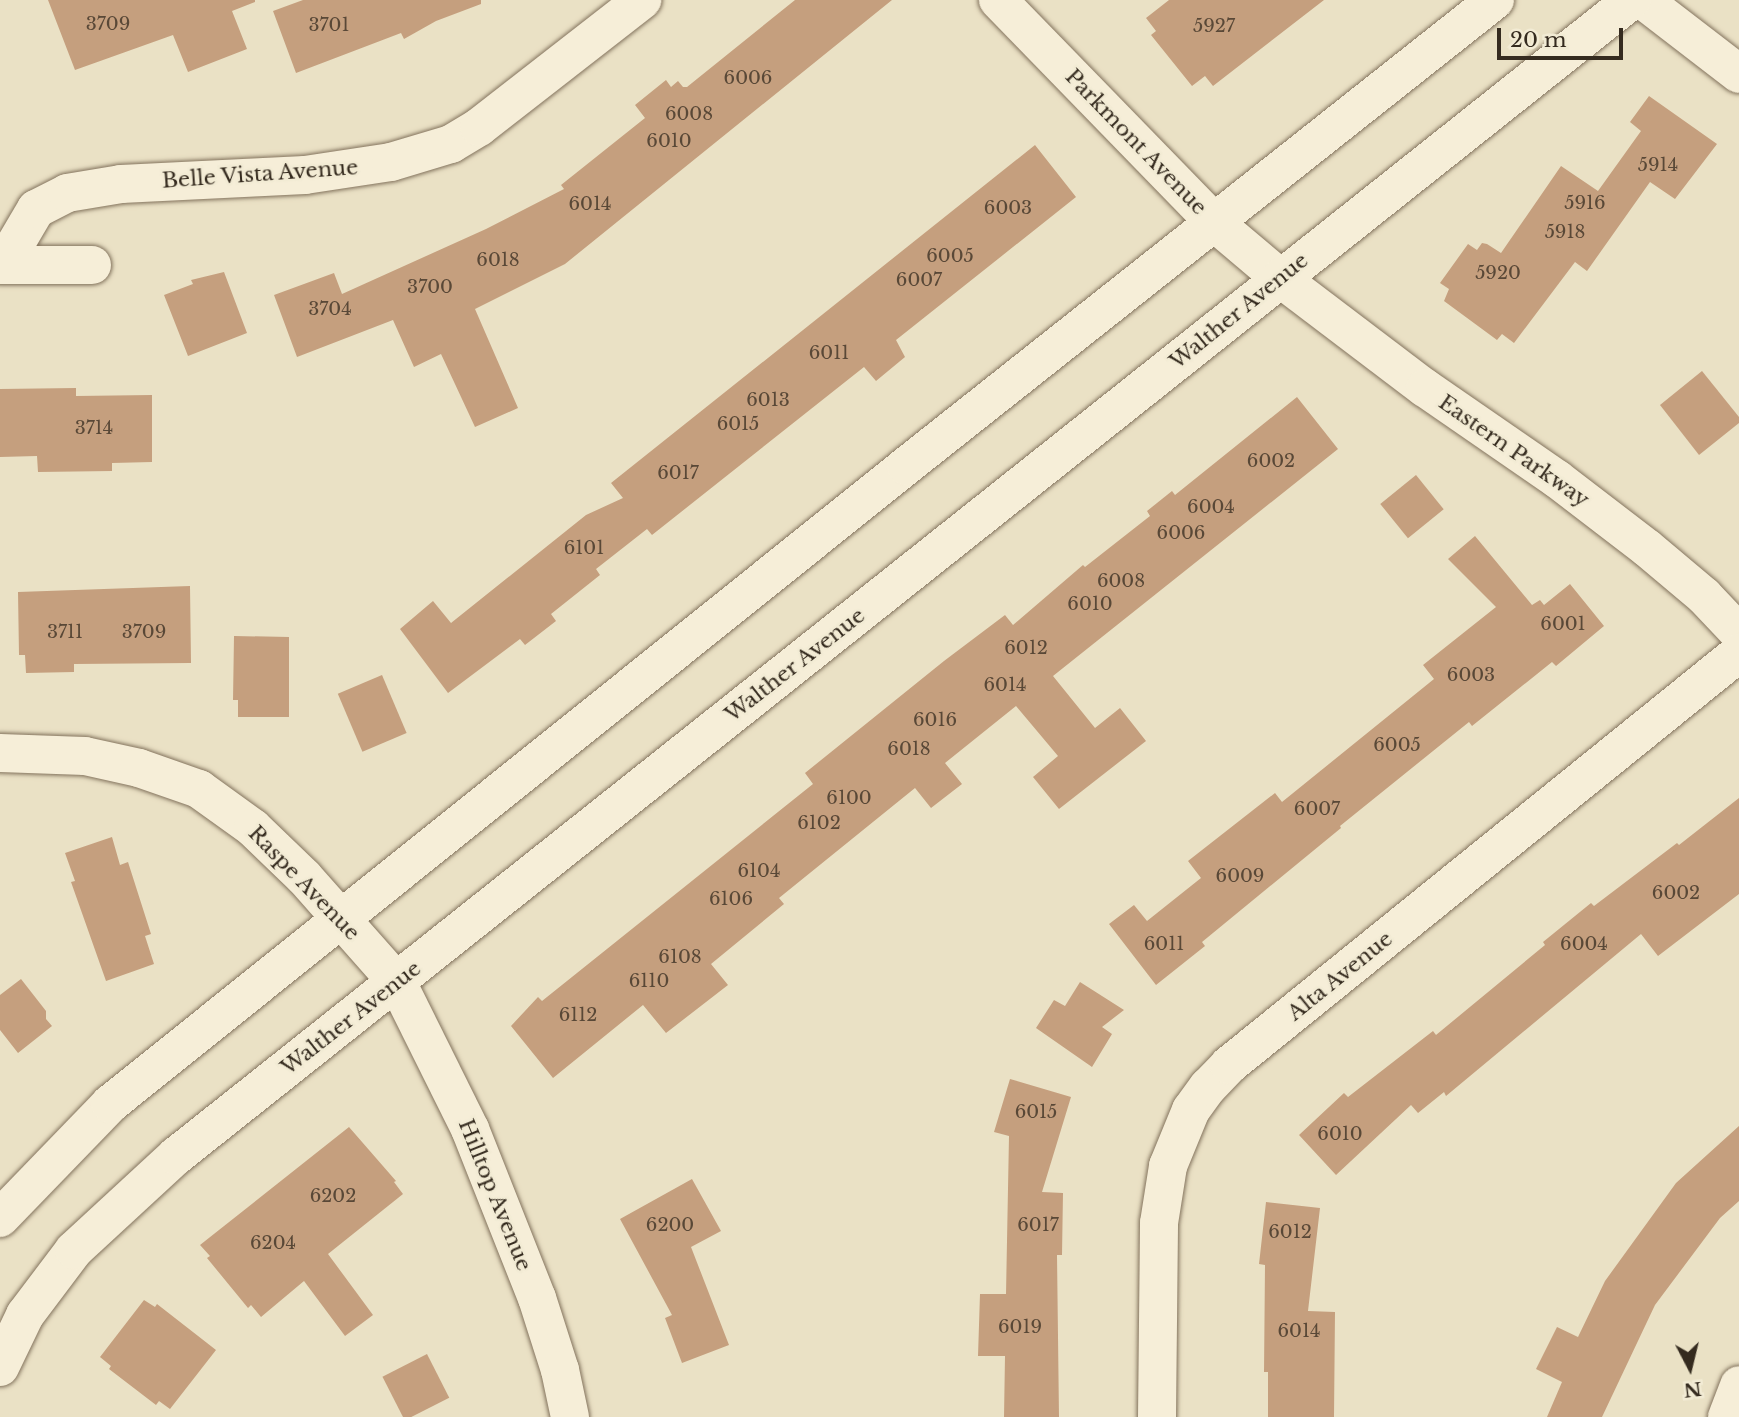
<!DOCTYPE html>
<style>
body{margin:0}
#map{position:relative;width:1739px;height:1417px;overflow:hidden;background:#eae1c5;font-family:"Libre Baskerville",serif}
div>[style]{position:absolute}
[style*='--x']{left:calc(var(--x)*1px);top:calc(var(--y)*1px);width:calc(var(--w)*1px);rotate:calc(var(--a)*1deg)}
.building>*{inset:0;background:#c59f7e;transform-origin:0 0}
.roads{filter:drop-shadow(0 0 2px #83735d) drop-shadow(0 0 2px #83735d)}
.minor>*{height:38px;margin:-19px;padding:0 19px;transform-origin:19px;border-radius:19px;background:#f6eed8}
.secondary>*{height:38px;margin:-19px;padding:0 19px;transform-origin:19px;border-radius:19px;background:#f6eed8}
span{translate:-50% -50%;white-space:nowrap;text-align:center;line-height:1.15;-webkit-text-stroke:5px #f2ebd4;paint-order:stroke}
.number-label{font-size:18px;color:#594837}
.number-label span{-webkit-text-stroke-width:0}
.street-label{font-size:21px;color:#352b1f}
.north{position:absolute;left:1655px;top:1333px;width:70px;height:70px;-webkit-text-stroke:5px #f2ebd4;paint-order:stroke;rotate:173deg;font-size:19px;font-weight:700;line-height:28px;text-align:center;color:#352b1f}
.north::after{content:'';display:block;margin:auto;width:24px;height:32px;background:#352b1f;clip-path:polygon(50% 0,100% 100%,50% 72%,0 100%)}
.scale{position:absolute;left:1497px;top:28px;width:126px;height:32px;box-sizing:border-box;border:4px solid #352b1f;border-top:0;padding-left:9px;font-size:21px;line-height:24px;white-space:nowrap;color:#352b1f;-webkit-text-stroke:5px #f2ebd4;paint-order:stroke}
</style>
<div id="map">
<div class="building">
<div style="clip-path:polygon(48px 0,255px 0,255px 2px,232px 11px,247px 49px,188px 72px,173px 35px,75px 70px)"></div>
<div style="clip-path:polygon(303px 0,481px 0,481px 4px,436px 21px,404px 39px,401px 33px,296px 73px,273px 11px)"></div>
<div style="clip-path:polygon(795px 0,892px 0,565px 264px,475px 309px,518px 408px,475px 427px,441px 354px,414px 367px,393px 320px,297px 357px,274px 295px,334px 273px,342px 294px,486px 229px,564px 189px,561px 185px,645px 118px,635px 105px,666px 80px,671px 87px,678px 81px,683px 87px,687px 87px)"></div>
<div style="clip-path:polygon(1169px 0,1324px 0,1213px 86px,1205px 76px,1192px 86px,1151px 35px,1156px 31px,1146px 18px)"></div>
<div style="clip-path:polygon(1649px 96px,1717px 144px,1675px 199px,1650px 182px,1587px 271px,1575px 262px,1514px 343px,1502px 334px,1497px 340px,1444px 301px,1449px 289px,1440px 283px,1468px 244px,1477px 250px,1482px 243px,1487px 244px,1501px 253px,1561px 166px,1598px 191px,1641px 131px,1630px 122px)"></div>
<div style="clip-path:polygon(1035px 145px,1076px 197px,896px 340px,905px 357px,876px 381px,864px 367px,652px 535px,647px 529px,596px 569px,600px 575px,551px 614px,556px 621px,525px 645px,520px 639px,448px 693px,400px 629px,433px 601px,451px 623px,586px 515px,623px 498px,611px 483px)"></div>
<div style="clip-path:polygon(224px 272px,247px 333px,188px 356px,164px 295px,193px 284px,191px 280px)"></div>
<div style="clip-path:polygon(1702px 371px,1739px 417px,1739px 423px,1699px 455px,1660px 405px)"></div>
<div style="clip-path:polygon(76px 388px,76px 396px,152px 395px,152px 462px,112px 463px,112px 471px,38px 472px,37px 456px,0 457px,0 389px)"></div>
<div style="clip-path:polygon(1297px 397px,1338px 449px,1053px 676px,1095px 728px,1120px 708px,1146px 741px,1059px 809px,1033px 777px,1058px 756px,1016px 706px,945px 763px,962px 784px,931px 808px,915px 788px,779px 898px,784px 904px,711px 964px,728px 985px,666px 1033px,643px 1005px,553px 1078px,511px 1026px,538px 997px,542px 1001px,813px 784px,805px 773px,944px 661px,1005px 615px,1013px 625px,1083px 565px,1085px 567px,1150px 516px,1147px 511px,1172px 491px,1175px 495px)"></div>
<div style="left:1416px;top:475px;width:44px;height:46px;rotate:51deg"></div>
<div style="clip-path:polygon(1475px 536px,1532px 605px,1540px 600px,1544px 605px,1570px 584px,1604px 626px,1556px 666px,1552px 662px,1472px 726px,1469px 722px,1340px 826px,1341px 828px,1202px 942px,1205px 946px,1156px 985px,1109px 924px,1134px 905px,1147px 921px,1201px 878px,1188px 861px,1275px 793px,1282px 802px,1434px 679px,1423px 665px,1496px 607px,1448px 559px)"></div>
<div style="clip-path:polygon(190px 586px,191px 663px,74px 664px,74px 672px,26px 673px,25px 655px,19px 655px,18px 592px)"></div>
<div style="clip-path:polygon(234px 636px,289px 637px,289px 717px,238px 717px,238px 700px,233px 700px)"></div>
<div style="left:382px;top:675px;width:63px;height:48px;rotate:67deg"></div>
<div style="clip-path:polygon(1739px 798px,1739px 894px,1658px 956px,1641px 934px,1446px 1096px,1444px 1092px,1418px 1113px,1411px 1105px,1336px 1175px,1299px 1135px,1344px 1093px,1348px 1097px,1433px 1031px,1436px 1035px,1545px 945px,1543px 942px,1591px 903px,1594px 906px,1677px 843px,1679px 845px)"></div>
<div style="clip-path:polygon(112px 837px,120px 865px,128px 862px,151px 934px,145px 936px,154px 964px,106px 981px,71px 882px,75px 881px,65px 853px)"></div>
<div style="clip-path:polygon(21px 979px,46px 1011px,46px 1019px,52px 1026px,18px 1053px,0 1030px,0 995px)"></div>
<div style="clip-path:polygon(1080px 982px,1124px 1010px,1102px 1027px,1112px 1034px,1092px 1067px,1036px 1028px,1054px 1000px,1065px 1006px)"></div>
<div style="clip-path:polygon(1010px 1079px,1071px 1097px,1042px 1192px,1063px 1193px,1062px 1255px,1057px 1255px,1059px 1417px,1004px 1417px,1005px 1356px,978px 1356px,980px 1294px,1006px 1294px,1009px 1136px,994px 1132px)"></div>
<div style="clip-path:polygon(1739px 1126px,1739px 1201px,1720px 1218px,1655px 1305px,1602px 1417px,1547px 1417px,1562px 1382px,1536px 1369px,1557px 1327px,1578px 1337px,1605px 1281px,1676px 1183px)"></div>
<div style="clip-path:polygon(349px 1127px,396px 1181px,394px 1182px,403px 1194px,328px 1254px,373px 1315px,345px 1336px,304px 1281px,261px 1317px,251px 1305px,248px 1308px,207px 1258px,210px 1256px,200px 1245px)"></div>
<div style="clip-path:polygon(692px 1179px,721px 1231px,691px 1247px,729px 1345px,682px 1363px,665px 1318px,672px 1315px,620px 1219px)"></div>
<div style="clip-path:polygon(1266px 1202px,1320px 1208px,1308px 1311px,1335px 1312px,1334px 1417px,1268px 1417px,1268px 1372px,1264px 1372px,1265px 1265px,1259px 1264px)"></div>
<div style="clip-path:polygon(144px 1300px,155px 1307px,157px 1304px,216px 1350px,170px 1409px,159px 1401px,156px 1405px,109px 1369px,111px 1366px,100px 1357px)"></div>
<div style="left:427px;top:1354px;width:49px;height:50px;rotate:63deg"></div>
</div>
<div class="roads">
<div class="minor">
<div style="--x:998;--y:0;--w:311;--a:45.8"></div>
<div style="--x:1215;--y:223;--w:85;--a:40.2"></div>
<div style="--x:1280;--y:278;--w:182;--a:37.2"></div>
<div style="--x:1425;--y:388;--w:160;--a:34.6"></div>
<div style="--x:1557;--y:479;--w:113;--a:37.5"></div>
<div style="--x:1647;--y:548;--w:75;--a:40.1"></div>
<div style="--x:1704;--y:596;--w:51;--a:46.6"></div>
<div style="--x:1643;--y:0;--w:121;--a:37.6"></div>
<div style="--x:0;--y:265;--w:92;--a:0"></div>
<div style="--x:3;--y:265;--w:65;--a:-59.5"></div>
<div style="--x:36;--y:209;--w:35;--a:-27"></div>
<div style="--x:67;--y:193;--w:55;--a:-9.5"></div>
<div style="--x:121;--y:184;--w:184;--a:-2.8"></div>
<div style="--x:305;--y:175;--w:87;--a:-8.6"></div>
<div style="--x:391;--y:162;--w:63;--a:-16.7"></div>
<div style="--x:451;--y:144;--w:33;--a:-31"></div>
<div style="--x:479;--y:127;--w:207;--a:-37.9"></div>
<div style="--x:0;--y:753;--w:85;--a:2"></div>
<div style="--x:85;--y:756;--w:55;--a:12.5"></div>
<div style="--x:139;--y:768;--w:64;--a:19.3"></div>
<div style="--x:199;--y:789;--w:67;--a:35.8"></div>
<div style="--x:253;--y:828;--w:71;--a:43.9"></div>
<div style="--x:304;--y:877;--w:140;--a:48.5"></div>
<div style="--x:397;--y:982;--w:164;--a:63.6"></div>
<div style="--x:470;--y:1129;--w:182;--a:68.4"></div>
<div style="--x:537;--y:1298;--w:76;--a:72.3"></div>
<div style="--x:560;--y:1370;--w:48;--a:78"></div>
<div style="--x:1157;--y:1417;--w:194;--a:-89.4"></div>
<div style="--x:1159;--y:1223;--w:58;--a:-81"></div>
<div style="--x:1168;--y:1166;--w:61;--a:-67.7"></div>
<div style="--x:1191;--y:1110;--w:29;--a:-54"></div>
<div style="--x:1208;--y:1087;--w:30;--a:-46"></div>
<div style="--x:1229;--y:1065;--w:656;--a:-38.93"></div>
<div style="--x:1727;--y:1417;--w:34;--a:-69"></div>
</div>
<div class="secondary">
<div style="--x:0;--y:1218;--w:158;--a:-46"></div>
<div style="--x:110;--y:1104;--w:1020;--a:-38.71"></div>
<div style="--x:906;--y:466;--w:751;--a:-38.35"></div>
<div style="--x:0;--y:1367;--w:58;--a:-64.3"></div>
<div style="--x:25;--y:1315;--w:81;--a:-53"></div>
<div style="--x:74;--y:1250;--w:139;--a:-42.7"></div>
<div style="--x:176;--y:1156;--w:1859;--a:-38.45"></div>
</div>
</div>
<div class="number-label">
<span style="left:108px;top:24px">3709</span>
<span style="left:329px;top:25px">3701</span>
<span style="left:1214px;top:26px">5927</span>
<span style="left:748px;top:78px">6006</span>
<span style="left:689px;top:114px">6008</span>
<span style="left:669px;top:141px">6010</span>
<span style="left:1658px;top:165px">5914</span>
<span style="left:1585px;top:203px">5916</span>
<span style="left:590px;top:204px">6014</span>
<span style="left:1008px;top:208px">6003</span>
<span style="left:1565px;top:232px">5918</span>
<span style="left:950px;top:256px">6005</span>
<span style="left:498px;top:260px">6018</span>
<span style="left:1498px;top:273px">5920</span>
<span style="left:919px;top:280px">6007</span>
<span style="left:430px;top:287px">3700</span>
<span style="left:330px;top:309px">3704</span>
<span style="left:829px;top:353px">6011</span>
<span style="left:768px;top:400px">6013</span>
<span style="left:738px;top:424px">6015</span>
<span style="left:94px;top:428px">3714</span>
<span style="left:1271px;top:461px">6002</span>
<span style="left:678px;top:473px">6017</span>
<span style="left:1211px;top:507px">6004</span>
<span style="left:1181px;top:533px">6006</span>
<span style="left:584px;top:548px">6101</span>
<span style="left:1121px;top:581px">6008</span>
<span style="left:1090px;top:604px">6010</span>
<span style="left:1563px;top:624px">6001</span>
<span style="left:65px;top:632px">3711</span>
<span style="left:144px;top:632px">3709</span>
<span style="left:1026px;top:648px">6012</span>
<span style="left:1471px;top:675px">6003</span>
<span style="left:1005px;top:685px">6014</span>
<span style="left:935px;top:720px">6016</span>
<span style="left:1397px;top:745px">6005</span>
<span style="left:909px;top:749px">6018</span>
<span style="left:849px;top:798px">6100</span>
<span style="left:1317px;top:809px">6007</span>
<span style="left:819px;top:823px">6102</span>
<span style="left:759px;top:871px">6104</span>
<span style="left:1240px;top:876px">6009</span>
<span style="left:1676px;top:893px">6002</span>
<span style="left:731px;top:899px">6106</span>
<span style="left:1164px;top:944px">6011</span>
<span style="left:1584px;top:944px">6004</span>
<span style="left:680px;top:957px">6108</span>
<span style="left:649px;top:981px">6110</span>
<span style="left:578px;top:1015px">6112</span>
<span style="left:1036px;top:1112px">6015</span>
<span style="left:1340px;top:1134px">6010</span>
<span style="left:333px;top:1196px">6202</span>
<span style="left:670px;top:1225px">6200</span>
<span style="left:1038px;top:1225px">6017</span>
<span style="left:1290px;top:1232px">6012</span>
<span style="left:273px;top:1243px">6204</span>
<span style="left:1020px;top:1327px">6019</span>
<span style="left:1299px;top:1331px">6014</span>
</div>
<div class="street-label">
<span style="left:1136px;top:142px;rotate:46deg">Parkmont Avenue</span>
<span style="left:260px;top:174px;rotate:-4deg">Belle Vista Avenue</span>
<span style="left:1239px;top:311px;rotate:-39deg">Walther Avenue</span>
<span style="left:1514px;top:451px;rotate:35deg">Eastern Parkway</span>
<span style="left:795px;top:665px;rotate:-38deg">Walther Avenue</span>
<span style="left:304px;top:883px;rotate:46deg">Raspe Avenue</span>
<span style="left:1340px;top:976px;rotate:-39deg">Alta Avenue</span>
<span style="left:351px;top:1018px;rotate:-38deg">Walther Avenue</span>
<span style="left:495px;top:1195px;rotate:68deg">Hilltop Avenue</span>
</div>
<div class="north">N</div>
<div class="scale">20 m</div>
</div>
